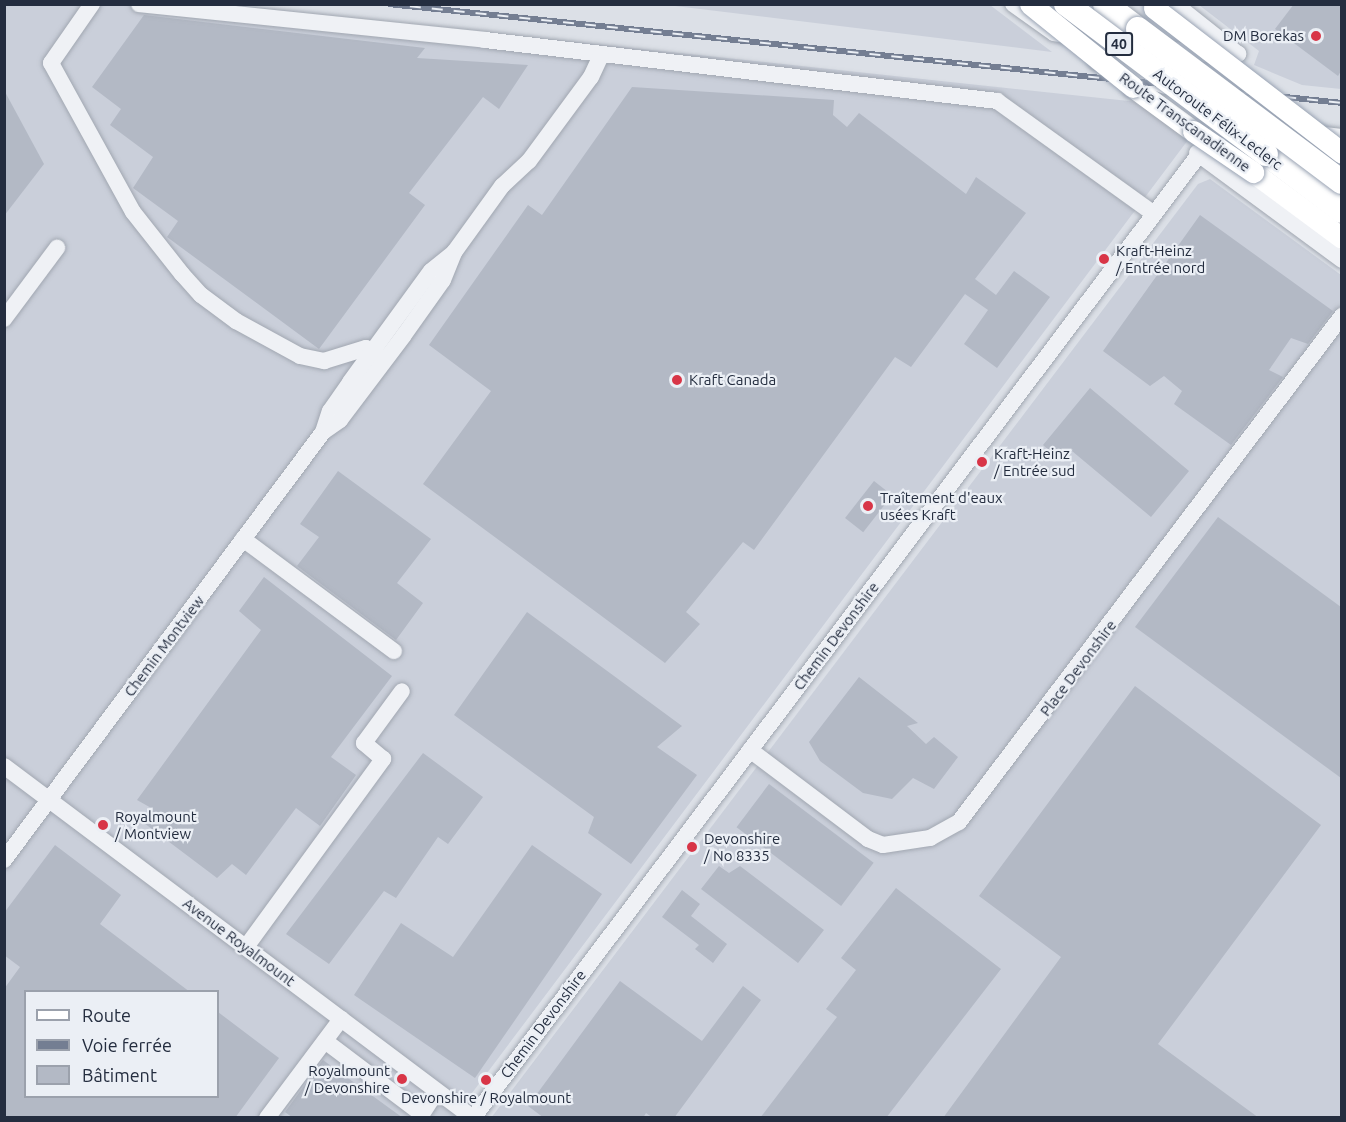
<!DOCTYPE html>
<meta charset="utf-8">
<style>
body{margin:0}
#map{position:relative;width:1346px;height:1122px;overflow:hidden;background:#dce0e7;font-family:Ubuntu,sans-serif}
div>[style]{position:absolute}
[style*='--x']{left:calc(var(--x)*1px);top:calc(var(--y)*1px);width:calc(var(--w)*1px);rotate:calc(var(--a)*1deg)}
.built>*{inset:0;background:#cacfda}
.building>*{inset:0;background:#b3b9c5;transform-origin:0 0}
.roads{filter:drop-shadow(0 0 2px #a1a7b1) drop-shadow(0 0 2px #a1a7b1)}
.minor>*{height:16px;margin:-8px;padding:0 8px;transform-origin:8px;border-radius:8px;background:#eff1f5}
.major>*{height:21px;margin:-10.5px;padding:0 10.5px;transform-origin:10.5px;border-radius:10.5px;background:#fff}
.highway>*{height:24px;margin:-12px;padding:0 12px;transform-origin:12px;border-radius:12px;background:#fff}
.rail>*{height:6px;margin-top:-3px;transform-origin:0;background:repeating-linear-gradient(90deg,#ebeff5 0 11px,#747e92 0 22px);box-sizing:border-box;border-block:2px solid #747e92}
.bridges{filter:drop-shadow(0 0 2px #9aa4b4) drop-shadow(0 0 2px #9aa4b4)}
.major-bridge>*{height:21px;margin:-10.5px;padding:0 10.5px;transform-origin:10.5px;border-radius:10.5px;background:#fff}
.highway-bridge>*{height:24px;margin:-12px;padding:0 12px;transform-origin:12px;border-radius:12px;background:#fff}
.dots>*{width:16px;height:16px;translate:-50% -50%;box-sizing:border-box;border:3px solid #ebeff5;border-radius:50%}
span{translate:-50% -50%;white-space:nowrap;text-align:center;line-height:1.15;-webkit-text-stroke:4.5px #ebeff5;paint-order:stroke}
.shield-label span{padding:2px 4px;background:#ebeff5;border:2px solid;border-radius:4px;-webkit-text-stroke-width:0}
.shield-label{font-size:14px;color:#242d3f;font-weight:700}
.poi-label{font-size:15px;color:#242d3f}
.right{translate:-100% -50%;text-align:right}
.left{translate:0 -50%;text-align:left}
.street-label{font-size:15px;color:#242d3f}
.frame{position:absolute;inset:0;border:6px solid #242d3f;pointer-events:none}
.legend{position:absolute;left:24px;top:990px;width:195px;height:108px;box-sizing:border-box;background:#ebeff5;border:2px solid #9ba1ac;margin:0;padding:8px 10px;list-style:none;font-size:18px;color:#242d3f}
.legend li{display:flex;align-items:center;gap:12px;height:30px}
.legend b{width:30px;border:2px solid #9ba1ac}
</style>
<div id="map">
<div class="built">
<div style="clip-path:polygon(evenodd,5px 5px,230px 5px,1138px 102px,1188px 140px,454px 1117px,5px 1118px,5px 5px,26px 992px,218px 992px,218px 1096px,26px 1096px,26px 992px)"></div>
<div style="clip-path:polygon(667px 5px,990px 5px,1052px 52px)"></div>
<div style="clip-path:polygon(1199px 5px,1341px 5px,1341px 89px,1302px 85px,1254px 65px,1259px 51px)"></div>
<div style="clip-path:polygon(1210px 179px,1341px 275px,1341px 1117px,491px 1118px,1198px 184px)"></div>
</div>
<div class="building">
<div style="clip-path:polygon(1294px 4px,1341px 4px,1341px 71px,1338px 76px,1275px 29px)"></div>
<div style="clip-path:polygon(144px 15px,425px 48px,417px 58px,528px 65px,499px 109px,483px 97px,409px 193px,425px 205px,319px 349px,167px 237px,178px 221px,133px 188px,153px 157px,110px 125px,121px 109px,92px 87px)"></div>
<div style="clip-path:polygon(632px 87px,834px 100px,833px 115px,847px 127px,859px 113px,966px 194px,976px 177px,1026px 213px,975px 279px,996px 295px,1014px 271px,1050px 297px,997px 368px,964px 344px,988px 310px,965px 294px,911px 367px,895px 357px,754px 550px,743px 542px,686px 612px,700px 624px,665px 663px,423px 484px,491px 391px,429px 345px,528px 205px,542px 215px)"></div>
<div style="clip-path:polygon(4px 90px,44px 164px,4px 216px)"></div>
<div style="clip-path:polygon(1200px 215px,1333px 311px,1308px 344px,1291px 338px,1269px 370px,1283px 377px,1231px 445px,1174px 404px,1182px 391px,1164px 376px,1150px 386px,1103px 351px)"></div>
<div style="clip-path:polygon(1090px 388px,1189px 471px,1151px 517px,1072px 451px,1060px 460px,1043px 445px)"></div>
<div style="clip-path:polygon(338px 471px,431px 539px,397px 583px,423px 603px,396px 640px,297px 566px,319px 537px,300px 524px)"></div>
<div style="left:874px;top:481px;width:23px;height:47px;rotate:38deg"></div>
<div style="clip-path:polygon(1218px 517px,1341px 607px,1341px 778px,1135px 627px)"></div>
<div style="clip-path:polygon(264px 577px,392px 676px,331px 757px,356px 775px,320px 826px,296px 808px,246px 875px,232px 864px,217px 878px,144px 823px,153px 809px,137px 800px,261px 630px,239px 611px)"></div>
<div style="clip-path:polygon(527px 612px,682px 726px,657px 747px,697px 775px,631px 864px,588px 833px,594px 817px,454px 715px)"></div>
<div style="clip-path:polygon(859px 677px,918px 723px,907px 726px,926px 744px,934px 737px,958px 757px,934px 789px,913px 778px,892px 799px,863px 793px,820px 761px,809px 742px)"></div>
<div style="clip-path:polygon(1135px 686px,1321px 825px,1158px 1044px,1259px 1118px,943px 1118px,1061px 957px,979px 896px)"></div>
<div style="clip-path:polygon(423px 753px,483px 797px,448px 844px,438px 837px,396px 898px,384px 891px,329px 964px,286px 934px)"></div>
<div style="left:769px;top:784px;width:131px;height:54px;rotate:37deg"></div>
<div style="clip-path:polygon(55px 845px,121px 895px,100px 924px,190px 992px,26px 992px,26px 1096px,218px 1096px,218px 1012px,279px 1058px,235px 1118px,4px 1118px,4px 989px,20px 967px,4px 955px,4px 913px)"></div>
<div style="clip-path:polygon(532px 845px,602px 894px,475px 1078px,354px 995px,401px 923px,453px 957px)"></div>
<div style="clip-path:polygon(719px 866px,729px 873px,740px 866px,824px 930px,798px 963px,701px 889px)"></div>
<div style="clip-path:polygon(896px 888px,1001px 969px,886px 1118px,760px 1118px,837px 1017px,826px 1009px,856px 970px,841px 958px)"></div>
<div style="clip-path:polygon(682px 890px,700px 904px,691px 916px,727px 944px,713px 963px,695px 949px,699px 945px,662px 917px)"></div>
<div style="clip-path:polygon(620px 981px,702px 1041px,743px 986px,761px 1000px,674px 1118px,653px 1118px,646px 1113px,643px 1118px,544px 1118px,528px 1106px)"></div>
<div style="clip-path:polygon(323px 1060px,403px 1118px,293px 1118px,285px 1112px)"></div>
</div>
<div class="roads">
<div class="minor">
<div style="--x:92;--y:4;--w:72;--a:124.8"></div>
<div style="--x:51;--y:63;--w:170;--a:61.2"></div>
<div style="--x:133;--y:212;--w:79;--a:51.7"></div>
<div style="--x:182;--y:274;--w:28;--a:48"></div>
<div style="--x:201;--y:295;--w:44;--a:36.6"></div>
<div style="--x:236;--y:321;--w:73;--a:28.7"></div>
<div style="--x:300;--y:356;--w:25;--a:12"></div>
<div style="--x:324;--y:361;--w:44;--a:-17.2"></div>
<div style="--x:366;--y:348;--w:22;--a:32"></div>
<div style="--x:139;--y:4;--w:348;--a:5.9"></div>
<div style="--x:485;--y:40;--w:516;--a:6.79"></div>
<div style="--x:997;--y:101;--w:192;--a:35.7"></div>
<div style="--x:1013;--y:4;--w:50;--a:35.3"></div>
<div style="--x:1054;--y:33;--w:63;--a:9.2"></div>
<div style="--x:1166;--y:49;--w:64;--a:7.1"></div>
<div style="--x:1230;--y:57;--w:9;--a:-21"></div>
<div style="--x:1238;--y:54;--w:80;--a:-141.6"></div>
<div style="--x:1272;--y:129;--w:70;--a:6.5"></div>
<div style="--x:1197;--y:153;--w:180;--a:36.4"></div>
<div style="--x:450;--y:258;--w:89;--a:-54.2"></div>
<div style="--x:502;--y:186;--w:37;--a:-43"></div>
<div style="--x:529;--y:161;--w:104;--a:-53.6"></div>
<div style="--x:591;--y:77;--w:23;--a:-65"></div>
<div style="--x:4;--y:319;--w:89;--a:-53.3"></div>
<div style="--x:323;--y:432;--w:22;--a:-72"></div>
<div style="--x:330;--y:411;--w:35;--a:-55"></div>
<div style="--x:350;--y:382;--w:137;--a:-53.9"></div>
<div style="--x:431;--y:271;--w:28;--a:-39"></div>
<div style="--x:243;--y:539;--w:188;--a:36.6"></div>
<div style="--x:750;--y:750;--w:148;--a:37"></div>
<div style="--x:868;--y:839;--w:16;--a:22"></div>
<div style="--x:883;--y:845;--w:48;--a:-8.5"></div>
<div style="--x:930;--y:838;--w:33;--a:-29"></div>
<div style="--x:959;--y:822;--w:635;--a:-52.88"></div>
<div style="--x:4;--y:766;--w:586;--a:36.89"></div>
<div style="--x:473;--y:1118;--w:1235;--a:-53"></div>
<div style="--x:4;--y:860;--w:534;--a:-53.3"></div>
<div style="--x:323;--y:432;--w:21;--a:-35"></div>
<div style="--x:340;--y:420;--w:106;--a:-53"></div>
<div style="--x:404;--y:335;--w:67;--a:-54.7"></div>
<div style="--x:443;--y:280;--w:31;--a:-68"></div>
<div style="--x:246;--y:947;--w:233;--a:-53.9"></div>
<div style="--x:383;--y:759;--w:25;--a:-140"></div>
<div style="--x:364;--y:743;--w:64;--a:-53.8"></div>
<div style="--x:325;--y:1041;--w:121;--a:37"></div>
<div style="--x:422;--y:1114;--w:27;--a:-57"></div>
<div style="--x:267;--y:1118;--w:124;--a:-53.2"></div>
</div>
<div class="major">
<div style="--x:1133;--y:87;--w:74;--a:36.3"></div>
<div style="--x:1253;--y:172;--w:111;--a:36.6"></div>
</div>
<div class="highway">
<div style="--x:1105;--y:4;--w:41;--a:37.1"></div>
<div style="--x:1100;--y:59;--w:70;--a:19.2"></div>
<div style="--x:1266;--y:154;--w:95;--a:36.9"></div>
</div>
</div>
<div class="rail">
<div style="--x:388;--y:4;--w:959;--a:5.92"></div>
</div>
<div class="bridges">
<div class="major-bridge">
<div style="--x:1030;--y:4;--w:132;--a:38.9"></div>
<div style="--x:1154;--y:8;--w:237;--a:37.6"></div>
<div style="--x:1193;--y:131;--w:73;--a:34.3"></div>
</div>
<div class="highway-bridge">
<div style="--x:1066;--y:4;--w:250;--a:36.9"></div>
<div style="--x:1138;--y:29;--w:255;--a:36.9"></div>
</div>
</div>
<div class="dots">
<div style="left:1316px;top:36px;background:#d83547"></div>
<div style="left:1104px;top:259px;background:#d83547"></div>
<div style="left:677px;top:380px;background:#d83547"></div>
<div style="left:982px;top:462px;background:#d83547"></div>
<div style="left:868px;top:506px;background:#d83547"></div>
<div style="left:103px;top:825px;background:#d83547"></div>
<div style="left:692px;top:847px;background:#d83547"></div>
<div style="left:402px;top:1079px;background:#d83547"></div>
<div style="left:486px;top:1080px;background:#d83547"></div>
</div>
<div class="shield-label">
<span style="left:1119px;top:44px">40</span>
</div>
<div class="poi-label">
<span class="right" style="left:1304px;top:36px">DM Borekas</span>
<span class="left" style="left:1116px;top:259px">Kraft-Heinz<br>/ Entrée nord</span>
<span class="left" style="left:689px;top:380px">Kraft Canada</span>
<span class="left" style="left:994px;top:462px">Kraft-Heinz<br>/ Entrée sud</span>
<span class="left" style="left:880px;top:506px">Traîtement d'eaux<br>usées Kraft</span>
<span class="left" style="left:115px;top:825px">Royalmount<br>/ Montview</span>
<span class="left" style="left:704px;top:847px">Devonshire<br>/ No 8335</span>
<span class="right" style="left:390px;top:1079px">Royalmount<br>/ Devonshire</span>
<span style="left:486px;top:1098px">Devonshire / Royalmount</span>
</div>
<div class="street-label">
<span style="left:1218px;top:119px;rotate:37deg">Autoroute Félix-Leclerc</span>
<span style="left:1185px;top:122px;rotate:36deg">Route Transcanadienne</span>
<span style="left:836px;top:636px;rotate:-53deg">Chemin Devonshire</span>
<span style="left:164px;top:646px;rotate:-53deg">Chemin Montview</span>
<span style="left:1078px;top:668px;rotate:-53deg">Place Devonshire</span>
<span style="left:239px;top:942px;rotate:37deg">Avenue Royalmount</span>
<span style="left:543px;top:1024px;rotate:-53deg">Chemin Devonshire</span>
</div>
<div class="frame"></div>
<ul class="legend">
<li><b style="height:8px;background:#fff"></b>Route</li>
<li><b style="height:8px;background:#747e92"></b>Voie ferrée</li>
<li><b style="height:16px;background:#b3b9c5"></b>Bâtiment</li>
</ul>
</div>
